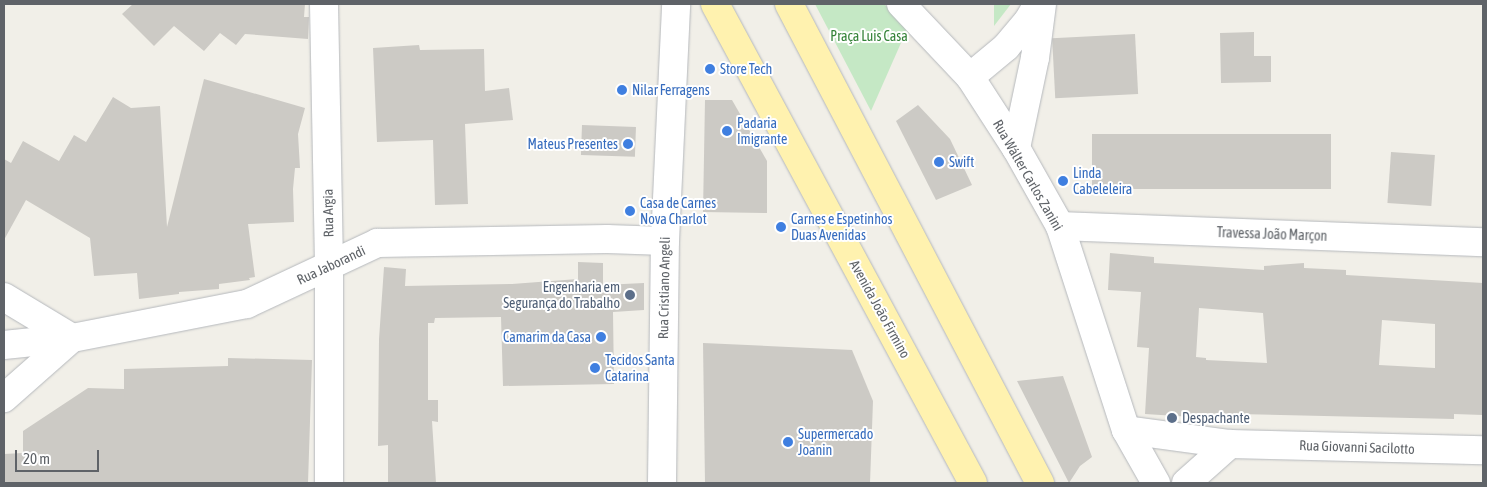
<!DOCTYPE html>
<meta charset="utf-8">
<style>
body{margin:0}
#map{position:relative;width:1487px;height:487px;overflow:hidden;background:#f1efe8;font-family:"Asap Condensed",sans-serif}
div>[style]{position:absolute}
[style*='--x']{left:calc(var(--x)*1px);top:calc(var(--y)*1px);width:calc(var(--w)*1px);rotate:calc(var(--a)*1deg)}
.green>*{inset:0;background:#c5e8c5}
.building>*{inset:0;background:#cccac5;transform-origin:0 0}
.roads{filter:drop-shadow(0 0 1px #b5b8bc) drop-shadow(0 0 1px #b5b8bc)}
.minor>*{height:28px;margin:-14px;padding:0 14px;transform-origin:14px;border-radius:14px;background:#fff}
.tertiary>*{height:28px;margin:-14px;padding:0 14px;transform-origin:14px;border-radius:14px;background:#fff}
.primary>*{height:28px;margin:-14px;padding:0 14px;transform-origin:14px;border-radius:14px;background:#fff2af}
.dots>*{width:14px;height:14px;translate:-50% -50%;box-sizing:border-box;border:2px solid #fff;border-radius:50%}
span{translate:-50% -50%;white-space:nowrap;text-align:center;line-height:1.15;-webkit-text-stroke:4px #fff;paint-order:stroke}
.park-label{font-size:14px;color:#348238}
.shop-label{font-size:14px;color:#366cbe}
.left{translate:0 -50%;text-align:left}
.right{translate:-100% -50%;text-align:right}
.street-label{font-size:14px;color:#5f6368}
.service-label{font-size:14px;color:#4e5e75}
.frame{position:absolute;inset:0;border:5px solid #5f6368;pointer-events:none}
.scale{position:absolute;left:15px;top:450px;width:84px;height:22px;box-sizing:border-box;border:2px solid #5f6368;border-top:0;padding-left:6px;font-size:15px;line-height:18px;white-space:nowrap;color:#5f6368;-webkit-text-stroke:4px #fff;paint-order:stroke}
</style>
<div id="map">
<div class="green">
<div style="clip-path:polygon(815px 4px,884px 4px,908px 27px,871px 111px)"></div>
<div style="clip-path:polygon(994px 4px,1011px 4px,994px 26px)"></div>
</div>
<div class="building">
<div style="clip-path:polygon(133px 4px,305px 4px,304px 17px,309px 17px,308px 39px,245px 34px,236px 45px,220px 33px,204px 51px,174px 26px,154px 46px,122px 14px)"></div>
<div style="clip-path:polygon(1254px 32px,1254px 56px,1271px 56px,1271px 82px,1221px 83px,1220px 33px)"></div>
<div style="left:1135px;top:34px;width:60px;height:83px;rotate:87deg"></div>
<div style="clip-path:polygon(419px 45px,420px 50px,484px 49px,485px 91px,509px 88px,513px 120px,465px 124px,468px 204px,435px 205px,433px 140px,377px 142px,373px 48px)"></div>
<div style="clip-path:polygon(204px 79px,305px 108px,298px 134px,300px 168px,295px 168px,293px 189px,294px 222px,248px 224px,255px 277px,249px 278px,250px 280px,219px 284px,219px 289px,179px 292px,179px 294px,139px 299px,137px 273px,94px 276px,90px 238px,26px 200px,4px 240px,4px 159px,11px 163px,23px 141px,59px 161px,74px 135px,86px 142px,113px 97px,131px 108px,160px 106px,167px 227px)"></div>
<div style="clip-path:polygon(705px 100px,732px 100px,767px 161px,767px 213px,703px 212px)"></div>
<div style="clip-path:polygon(918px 105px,950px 139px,972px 185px,936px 200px,896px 121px)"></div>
<div style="left:582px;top:125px;width:54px;height:30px;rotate:2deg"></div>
<div style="left:1092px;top:134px;width:239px;height:55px"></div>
<div style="left:1391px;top:152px;width:44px;height:51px;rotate:4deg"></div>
<div style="clip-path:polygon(evenodd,1110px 253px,1154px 257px,1154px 263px,1264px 270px,1264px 266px,1304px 263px,1304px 268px,1346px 270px,1346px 275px,1483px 283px,1483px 415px,1454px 414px,1454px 419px,1193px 413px,1193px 417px,1145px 414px,1149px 348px,1137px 347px,1141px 292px,1108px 290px,1110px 253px,1199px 308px,1263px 313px,1267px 363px,1206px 360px,1206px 358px,1196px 357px,1199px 308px,1110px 253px,1382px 320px,1435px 324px,1435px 368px,1379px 365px,1382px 320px)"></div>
<div style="clip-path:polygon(578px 262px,603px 263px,603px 285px,644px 283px,644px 310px,613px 312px,614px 384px,503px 386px,501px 317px,435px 318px,434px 323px,428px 323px,428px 400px,438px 400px,438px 422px,432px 421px,436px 483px,388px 483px,388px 445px,378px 446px,379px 339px,384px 267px,406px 269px,405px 286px,512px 284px,578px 279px)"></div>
<div style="clip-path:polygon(703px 343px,852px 350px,873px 401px,870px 483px,705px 483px)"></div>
<div style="clip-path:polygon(228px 358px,312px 360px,308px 483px,4px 483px,4px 454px,23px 453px,23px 431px,88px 388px,124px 389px,124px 369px,228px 366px)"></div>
<div style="clip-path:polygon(1063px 376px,1092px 457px,1080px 466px,1069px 483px,1017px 381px)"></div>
</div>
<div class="roads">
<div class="minor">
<div style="--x:324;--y:4;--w:260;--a:88.9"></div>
<div style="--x:329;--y:264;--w:219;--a:90"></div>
<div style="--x:901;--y:4;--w:100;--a:46.6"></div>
<div style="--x:970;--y:77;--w:85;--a:57.1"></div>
<div style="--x:1016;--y:148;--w:90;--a:60.6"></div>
<div style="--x:1060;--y:226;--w:214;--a:72.1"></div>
<div style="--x:1126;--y:430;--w:61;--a:60.5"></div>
<div style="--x:970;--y:77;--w:47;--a:-39.8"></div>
<div style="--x:1006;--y:47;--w:34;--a:-50"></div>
<div style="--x:1028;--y:21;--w:20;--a:-60"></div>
<div style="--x:1016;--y:148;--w:92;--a:-78.1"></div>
<div style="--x:1035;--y:58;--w:54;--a:-82.6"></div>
<div style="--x:1060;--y:226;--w:423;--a:2.2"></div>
<div style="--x:4;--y:297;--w:79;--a:31.1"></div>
<div style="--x:72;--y:338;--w:91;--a:138.6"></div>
<div style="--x:4;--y:345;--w:68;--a:-5.9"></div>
<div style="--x:72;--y:338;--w:178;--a:-11"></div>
<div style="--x:247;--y:304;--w:144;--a:-25.1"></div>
<div style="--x:377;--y:243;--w:230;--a:-1"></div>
<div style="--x:607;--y:239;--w:58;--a:2"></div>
<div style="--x:1126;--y:430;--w:105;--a:7.7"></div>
<div style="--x:1230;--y:444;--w:253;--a:1.4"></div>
<div style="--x:1186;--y:483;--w:59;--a:-41.6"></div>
</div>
<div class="tertiary">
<div style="--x:662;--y:483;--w:242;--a:-89.3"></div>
<div style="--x:665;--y:241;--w:237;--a:-87.3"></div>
</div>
<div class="primary">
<div style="--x:715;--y:4;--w:544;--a:61.69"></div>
<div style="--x:789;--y:4;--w:541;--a:62.35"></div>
</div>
</div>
<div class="dots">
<div style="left:710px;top:69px;background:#3f7fe0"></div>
<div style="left:622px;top:90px;background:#3f7fe0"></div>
<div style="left:727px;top:131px;background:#3f7fe0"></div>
<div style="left:628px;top:144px;background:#3f7fe0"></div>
<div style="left:939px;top:162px;background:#3f7fe0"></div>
<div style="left:1063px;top:181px;background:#3f7fe0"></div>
<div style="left:630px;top:211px;background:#3f7fe0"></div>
<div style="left:781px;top:227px;background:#3f7fe0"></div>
<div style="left:630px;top:295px;background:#5c6f8a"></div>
<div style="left:601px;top:337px;background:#3f7fe0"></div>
<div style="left:595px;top:368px;background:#3f7fe0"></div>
<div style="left:1172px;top:418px;background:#5c6f8a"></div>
<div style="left:788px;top:442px;background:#3f7fe0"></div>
</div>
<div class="park-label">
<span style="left:869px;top:36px">Praça Luis Casa</span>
</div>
<div class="shop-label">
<span class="left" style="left:720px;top:69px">Store Tech</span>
<span class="left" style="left:632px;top:90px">Nilar Ferragens</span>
<span class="left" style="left:737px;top:131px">Padaria<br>Imigrante</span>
<span class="right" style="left:618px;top:144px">Mateus Presentes</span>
<span class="left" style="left:949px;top:162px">Swift</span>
<span class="left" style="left:1073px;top:181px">Linda<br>Cabeleleira</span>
<span class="left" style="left:640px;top:211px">Casa de Carnes<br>Nova Charlot</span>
<span class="left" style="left:791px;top:227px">Carnes e Espetinhos<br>Duas Avenidas</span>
<span class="right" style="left:591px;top:337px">Camarim da Casa</span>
<span class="left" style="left:605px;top:368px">Tecidos Santa<br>Catarina</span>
<span class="left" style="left:798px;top:442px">Supermercado<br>Joanin</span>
</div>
<div class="street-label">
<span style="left:1028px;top:175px;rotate:60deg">Rua Wálter Carlos Zanini</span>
<span style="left:328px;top:213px;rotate:-91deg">Rua Argia</span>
<span style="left:1272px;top:234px;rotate:2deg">Travessa João Marçon</span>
<span style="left:331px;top:265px;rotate:-25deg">Rua Jaborandi</span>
<span style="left:664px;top:288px;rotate:-89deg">Rua Cristiano Angeli</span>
<span style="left:880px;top:309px;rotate:61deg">Avenida João Firmino</span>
<span style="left:1357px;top:447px;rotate:2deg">Rua Giovanni Sacilotto</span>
</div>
<div class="service-label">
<span class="right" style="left:620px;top:295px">Engenharia em<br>Segurança do Trabalho</span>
<span class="left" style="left:1182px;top:418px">Despachante</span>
</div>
<div class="frame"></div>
<div class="scale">20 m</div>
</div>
